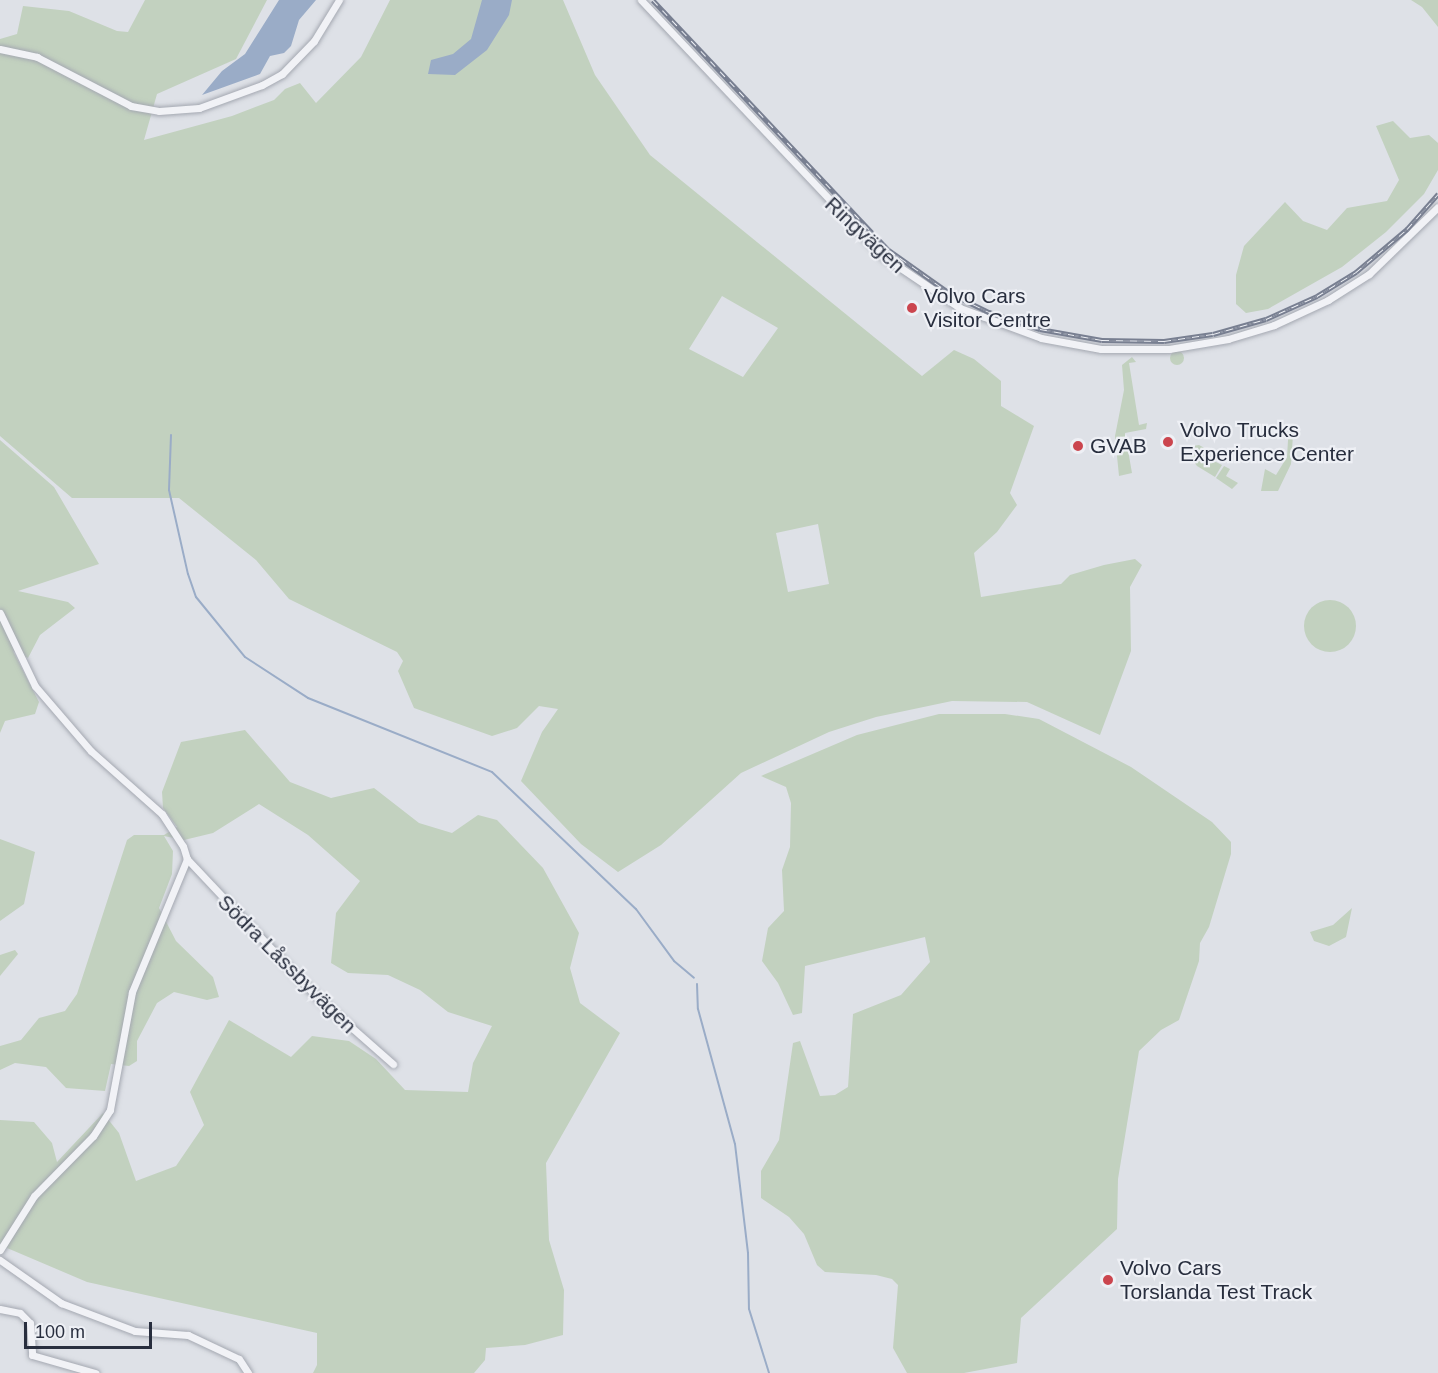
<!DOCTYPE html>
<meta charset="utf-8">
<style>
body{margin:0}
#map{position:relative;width:1438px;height:1373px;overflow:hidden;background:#dee1e7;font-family:Arial,sans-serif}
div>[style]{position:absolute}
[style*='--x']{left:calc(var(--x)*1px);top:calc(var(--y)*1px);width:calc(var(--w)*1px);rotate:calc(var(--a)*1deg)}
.green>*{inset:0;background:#c2d1bf}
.round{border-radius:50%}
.water>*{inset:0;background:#9aacc7}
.stream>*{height:2px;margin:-1px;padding:0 1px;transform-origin:1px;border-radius:1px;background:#9aacc7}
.roads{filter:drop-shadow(0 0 2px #a4a8b1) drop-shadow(0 0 2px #a4a8b1)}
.street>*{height:7px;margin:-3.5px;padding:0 3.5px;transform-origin:3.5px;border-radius:3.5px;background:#f1f2f6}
.rail>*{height:4.5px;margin-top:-2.25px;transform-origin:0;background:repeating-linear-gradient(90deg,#eef0f5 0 7px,#787f91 0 14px);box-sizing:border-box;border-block:2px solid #787f91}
.dots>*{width:16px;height:16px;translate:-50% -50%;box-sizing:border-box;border:3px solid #eef0f5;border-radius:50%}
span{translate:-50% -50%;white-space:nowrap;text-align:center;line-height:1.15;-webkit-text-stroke:4.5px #eef0f5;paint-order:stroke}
.street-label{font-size:21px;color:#282e3e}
.poi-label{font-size:21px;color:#282e3e}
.left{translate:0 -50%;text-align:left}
.scale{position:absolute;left:24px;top:1322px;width:128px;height:27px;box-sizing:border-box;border:3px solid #282e3e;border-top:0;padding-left:8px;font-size:18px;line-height:21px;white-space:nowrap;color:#282e3e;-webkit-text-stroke:4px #eef0f5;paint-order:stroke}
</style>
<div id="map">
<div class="green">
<div style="clip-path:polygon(evenodd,145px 0,267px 0,236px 59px,157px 94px,144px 140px,232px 116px,274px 100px,285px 89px,300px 83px,316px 103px,361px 57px,390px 0,563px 0,595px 75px,650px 155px,922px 376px,954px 350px,974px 359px,1001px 381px,1001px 406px,1034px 426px,1010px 493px,1017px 505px,997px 532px,974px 553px,981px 597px,1061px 584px,1070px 575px,1104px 565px,1135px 559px,1142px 565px,1130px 587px,1131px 651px,1100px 735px,1027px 702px,952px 701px,876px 717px,829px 732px,741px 773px,661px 845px,618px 872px,581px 844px,521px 781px,542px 732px,558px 709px,539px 706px,517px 728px,492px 736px,414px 708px,398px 671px,403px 661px,397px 652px,289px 599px,256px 560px,179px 498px,72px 498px,0 436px,0 39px,17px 34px,23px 6px,69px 11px,117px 31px,128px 32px,145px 0,722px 296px,778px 328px,743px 377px,689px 349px,722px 296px,145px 0,818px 524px,829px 584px,788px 592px,776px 533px,818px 524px)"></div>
<div style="clip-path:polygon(1411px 0,1438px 0,1438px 27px,1422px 7px)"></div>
<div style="clip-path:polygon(1393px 121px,1410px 138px,1429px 135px,1438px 143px,1438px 170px,1424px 194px,1386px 232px,1342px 267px,1268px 309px,1246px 313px,1236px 304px,1236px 275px,1244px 246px,1285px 202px,1303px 221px,1327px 230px,1347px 208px,1387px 201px,1399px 180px,1376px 126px)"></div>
<div class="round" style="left:1170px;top:351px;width:14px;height:14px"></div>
<div style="clip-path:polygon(1132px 357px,1136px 362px,1129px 363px,1139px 425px,1147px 423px,1146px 429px,1125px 433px,1132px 473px,1119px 476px,1115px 436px,1124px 390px,1122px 365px)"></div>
<div style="clip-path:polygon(1289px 424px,1293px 435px,1291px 464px,1278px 491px,1261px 491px,1265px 469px,1276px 475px,1287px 457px)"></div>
<div style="clip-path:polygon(0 440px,54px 487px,99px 564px,18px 591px,68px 602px,75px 608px,40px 635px,28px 658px,13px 651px,39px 702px,35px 714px,5px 721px,0 733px)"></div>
<div style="clip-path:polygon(1199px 445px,1210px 451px,1208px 458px,1222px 465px,1215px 477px,1197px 466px,1189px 455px,1193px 446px)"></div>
<div style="clip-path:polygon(1224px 466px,1230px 469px,1226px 476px,1238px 483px,1232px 489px,1216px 478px)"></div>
<div class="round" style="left:1304px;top:600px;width:52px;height:52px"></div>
<div style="clip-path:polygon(939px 714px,1005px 714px,1039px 719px,1131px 767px,1212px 822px,1231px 842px,1231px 854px,1209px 927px,1200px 943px,1199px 961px,1179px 1020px,1161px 1030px,1139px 1051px,1118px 1179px,1117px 1229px,1021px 1318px,1017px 1363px,964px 1373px,907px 1373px,893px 1348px,898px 1285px,892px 1279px,876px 1275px,825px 1272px,817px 1265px,804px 1234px,789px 1217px,761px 1198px,761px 1171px,779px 1140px,793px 1043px,800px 1041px,820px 1096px,835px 1095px,848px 1087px,853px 1014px,901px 995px,930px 962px,925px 937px,805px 966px,802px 1013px,793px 1015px,778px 983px,762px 961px,768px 928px,784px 911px,782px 870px,790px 847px,791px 803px,786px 787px,761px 776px,857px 735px)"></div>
<div style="clip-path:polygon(245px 730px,290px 782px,331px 798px,374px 788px,419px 823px,452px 833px,478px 815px,497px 820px,543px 868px,579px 933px,570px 968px,580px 1003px,620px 1033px,546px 1163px,549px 1240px,564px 1290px,563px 1335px,525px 1345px,486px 1348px,485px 1360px,474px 1373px,313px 1373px,317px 1365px,317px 1333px,87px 1282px,0 1245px,0 1120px,34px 1122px,52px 1143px,57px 1162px,103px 1113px,119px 1133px,136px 1181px,176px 1166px,204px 1125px,190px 1092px,229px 1020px,291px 1057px,312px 1036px,349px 1041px,376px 1059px,405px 1090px,468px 1092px,473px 1063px,492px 1026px,448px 1012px,420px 990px,388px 975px,348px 973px,331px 963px,336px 913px,360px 881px,308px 835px,259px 804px,213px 833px,184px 840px,164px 836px,173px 851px,172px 874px,159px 908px,176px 941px,213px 977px,219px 997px,207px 1000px,174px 992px,157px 1003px,137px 1041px,137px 1061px,129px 1066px,111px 1064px,105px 1091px,66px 1088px,46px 1067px,15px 1063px,0 1070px,0 1046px,21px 1040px,39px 1018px,65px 1011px,77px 994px,127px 840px,134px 835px,164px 835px,177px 827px,163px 808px,162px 792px,181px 742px)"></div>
<div style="clip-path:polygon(0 839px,35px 852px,24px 904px,0 921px)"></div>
<div style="clip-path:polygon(1352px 908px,1346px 937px,1329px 946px,1314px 941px,1310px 932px,1333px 925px)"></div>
<div style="clip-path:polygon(15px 950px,18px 954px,0 976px,0 955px)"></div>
</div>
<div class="water">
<div style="clip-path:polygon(279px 0,316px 0,299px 20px,291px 46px,284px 53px,270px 56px,260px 74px,202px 95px,222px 71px,245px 54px)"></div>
<div style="clip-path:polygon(482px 0,512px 0,509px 15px,487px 50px,455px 75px,428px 74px,431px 60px,453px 54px,471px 39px)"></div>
</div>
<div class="stream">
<div style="--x:171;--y:435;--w:55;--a:92.1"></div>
<div style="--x:169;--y:490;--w:86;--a:77.3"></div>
<div style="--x:188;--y:574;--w:24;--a:71"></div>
<div style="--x:196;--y:597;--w:77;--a:50.8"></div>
<div style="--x:245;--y:657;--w:75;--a:33.1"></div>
<div style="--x:308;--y:698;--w:198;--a:21.9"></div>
<div style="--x:492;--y:772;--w:199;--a:43.6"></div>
<div style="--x:636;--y:909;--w:64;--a:53.8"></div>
<div style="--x:674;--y:961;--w:26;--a:40"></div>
<div style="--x:697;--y:984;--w:25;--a:88"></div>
<div style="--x:698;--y:1009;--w:140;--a:74.7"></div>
<div style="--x:735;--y:1144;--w:110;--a:83.2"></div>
<div style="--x:748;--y:1253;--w:56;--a:89"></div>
<div style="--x:749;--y:1309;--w:67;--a:72.6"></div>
</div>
<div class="roads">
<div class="street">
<div style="--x:641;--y:0;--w:352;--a:46.6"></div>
<div style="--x:883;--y:256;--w:93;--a:34"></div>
<div style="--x:960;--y:308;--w:86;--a:20.3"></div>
<div style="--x:1041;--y:338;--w:61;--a:10.4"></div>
<div style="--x:1101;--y:349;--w:68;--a:0"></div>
<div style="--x:1169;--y:349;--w:60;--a:-9.6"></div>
<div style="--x:1228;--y:339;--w:48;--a:-16.9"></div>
<div style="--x:1274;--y:325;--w:60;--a:-24.8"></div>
<div style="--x:1328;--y:300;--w:49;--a:-32.4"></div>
<div style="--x:1369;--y:274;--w:96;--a:-44.2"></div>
<div style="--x:0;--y:49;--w:38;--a:12"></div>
<div style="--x:37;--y:57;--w:106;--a:27.5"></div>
<div style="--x:131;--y:106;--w:28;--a:10"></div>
<div style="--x:159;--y:111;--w:40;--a:-4.3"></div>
<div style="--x:199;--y:108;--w:67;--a:-20.1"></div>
<div style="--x:262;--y:85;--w:23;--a:-29"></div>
<div style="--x:282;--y:74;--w:46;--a:-45.9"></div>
<div style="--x:314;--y:41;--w:48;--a:-58.6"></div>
<div style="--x:0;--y:613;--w:81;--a:64.4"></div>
<div style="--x:35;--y:686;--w:86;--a:49.3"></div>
<div style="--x:91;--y:751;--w:95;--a:41.6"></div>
<div style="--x:162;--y:814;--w:38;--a:57"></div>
<div style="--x:183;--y:846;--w:14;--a:73"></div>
<div style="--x:187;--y:859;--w:144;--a:112.5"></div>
<div style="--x:132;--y:992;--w:120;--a:100.6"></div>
<div style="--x:110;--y:1110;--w:31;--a:123"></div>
<div style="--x:93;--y:1136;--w:84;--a:134.5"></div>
<div style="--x:34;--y:1196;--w:64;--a:122.2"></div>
<div style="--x:187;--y:859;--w:191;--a:46.7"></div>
<div style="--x:318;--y:998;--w:100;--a:41.3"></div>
<div style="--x:0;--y:1260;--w:75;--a:35.2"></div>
<div style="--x:61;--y:1303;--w:79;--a:20.7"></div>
<div style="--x:135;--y:1331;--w:53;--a:4.3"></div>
<div style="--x:188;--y:1335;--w:56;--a:25.2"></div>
<div style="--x:239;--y:1359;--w:17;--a:57"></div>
<div style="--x:0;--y:1309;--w:20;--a:11"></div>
<div style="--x:20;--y:1313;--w:14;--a:45"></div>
<div style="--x:30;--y:1323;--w:32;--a:86"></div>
<div style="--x:32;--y:1355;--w:66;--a:15.9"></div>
</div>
</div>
<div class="rail">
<div style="--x:653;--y:0;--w:344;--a:46.7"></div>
<div style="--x:889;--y:250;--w:72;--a:35.4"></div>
<div style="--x:948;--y:292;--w:46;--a:26"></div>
<div style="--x:989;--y:312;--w:54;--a:18.4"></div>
<div style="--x:1040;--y:329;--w:63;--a:10.1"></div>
<div style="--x:1102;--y:340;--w:62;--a:0.9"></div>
<div style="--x:1164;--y:341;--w:49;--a:-8.1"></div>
<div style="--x:1213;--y:334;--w:55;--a:-15.8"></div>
<div style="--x:1266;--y:319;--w:56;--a:-24.3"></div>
<div style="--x:1317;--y:296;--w:46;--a:-31.6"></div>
<div style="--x:1356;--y:272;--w:67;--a:-40.1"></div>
<div style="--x:1407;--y:229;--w:47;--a:-48.5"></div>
</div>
<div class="dots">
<div style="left:912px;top:308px;background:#cb454e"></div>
<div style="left:1168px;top:442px;background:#cb454e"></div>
<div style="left:1078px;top:446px;background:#cb454e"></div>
<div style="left:1108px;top:1280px;background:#cb454e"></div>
</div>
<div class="street-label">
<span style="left:865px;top:235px;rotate:43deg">Ringvägen</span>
<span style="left:287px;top:964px;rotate:45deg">Södra Låssbyvägen</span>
</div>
<div class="poi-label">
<span class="left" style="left:924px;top:308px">Volvo Cars<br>Visitor Centre</span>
<span class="left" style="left:1180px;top:442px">Volvo Trucks<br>Experience Center</span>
<span class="left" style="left:1090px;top:446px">GVAB</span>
<span class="left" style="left:1120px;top:1280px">Volvo Cars<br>Torslanda Test Track</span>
</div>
<div class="scale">100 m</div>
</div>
